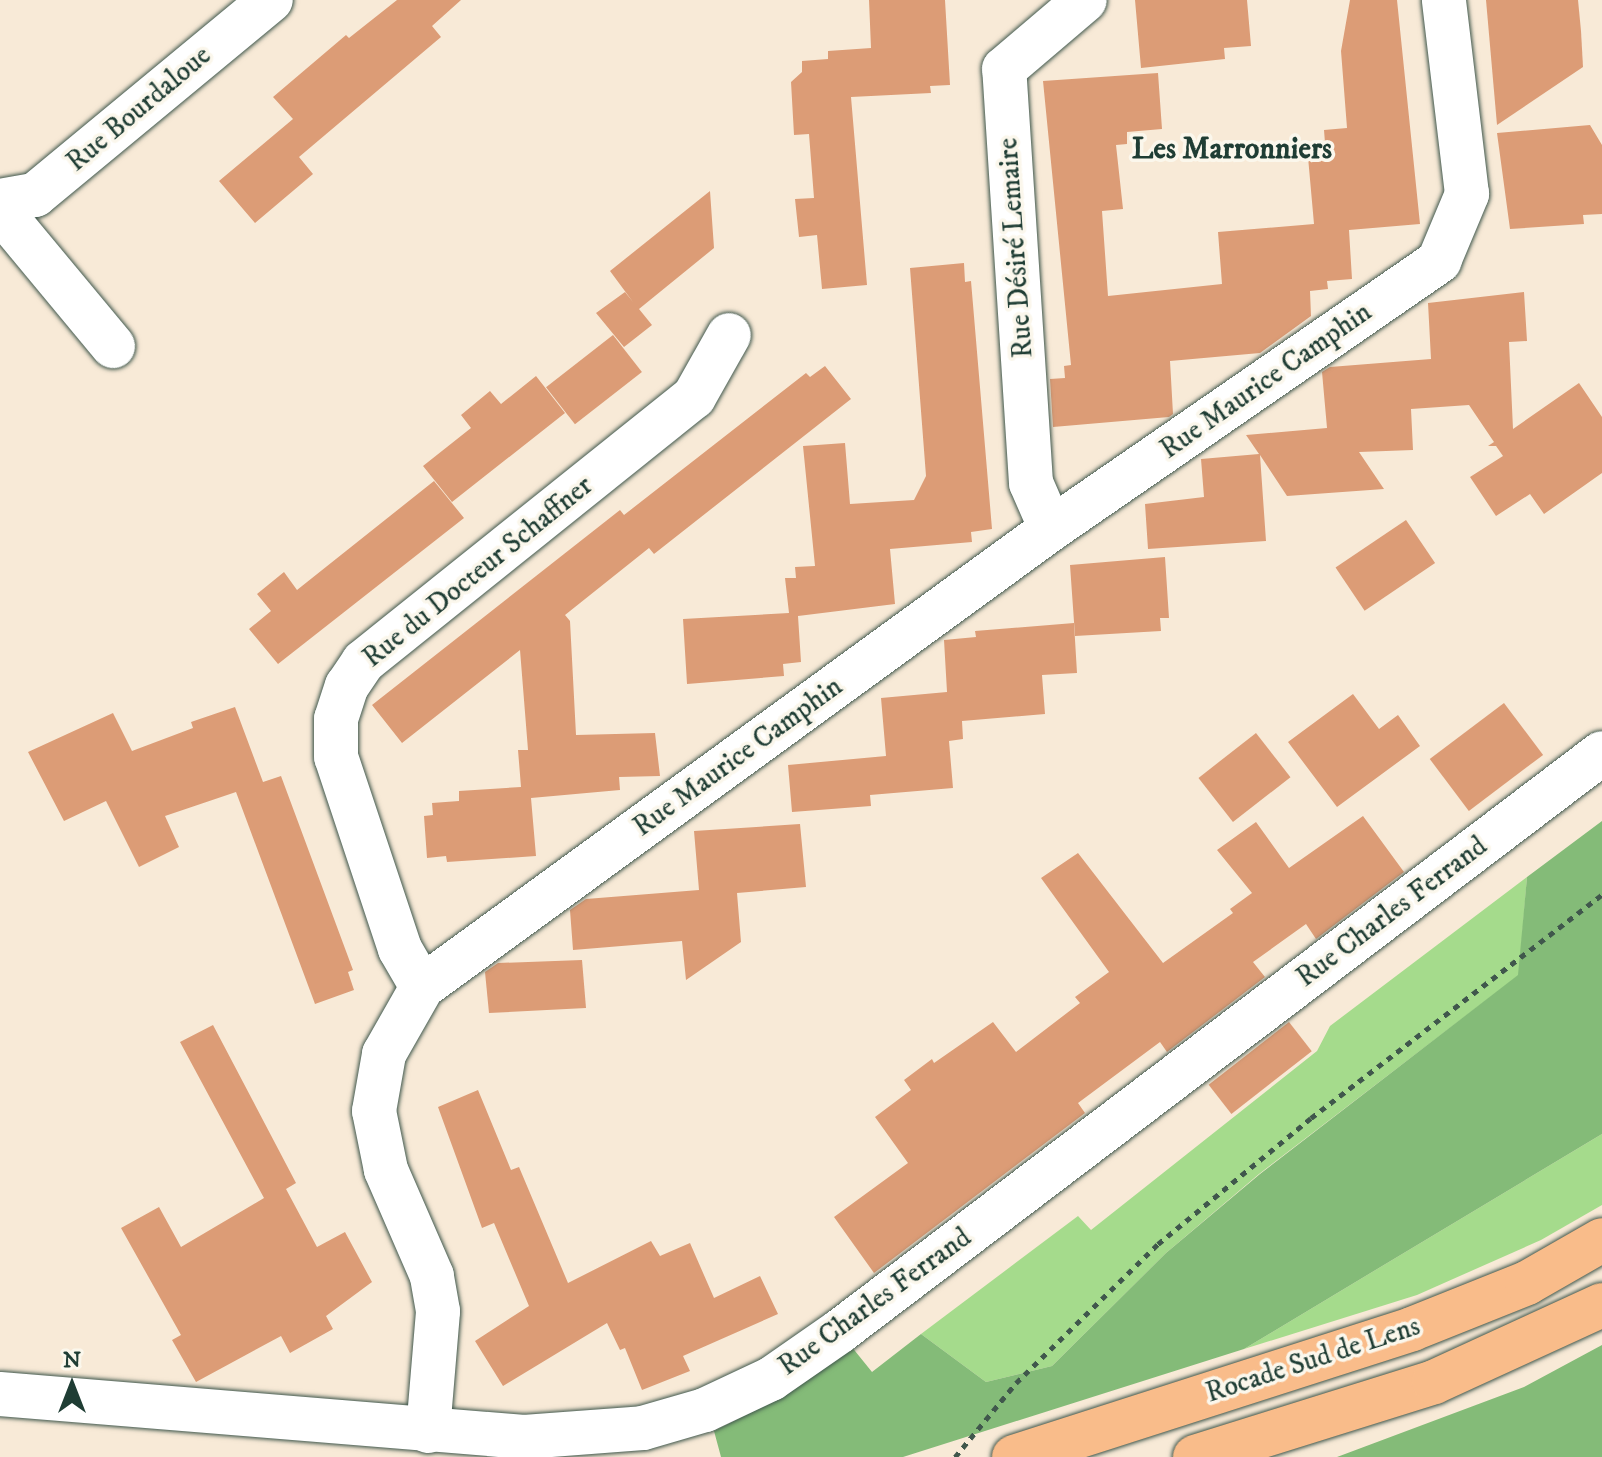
<!DOCTYPE html>
<meta charset="utf-8">
<style>
body{margin:0}
#map{position:relative;width:1602px;height:1457px;overflow:hidden;background:#f8ead7;font-family:"IM FELL DW Pica",serif}
div>[style]{position:absolute}
[style*='--x']{left:calc(var(--x)*1px);top:calc(var(--y)*1px);width:calc(var(--w)*1px);rotate:calc(var(--a)*1deg)}
.green>*{inset:0;background:#a5db8c}
.forest>*{inset:0;background:#84bb78}
.building>*{inset:0;background:#dc9c76;transform-origin:0 0}
.path>*{height:5px;margin-top:-2.5px;transform-origin:0;background:repeating-linear-gradient(90deg,#40574c 0 6px,transparent 0 12px)}
.roads{filter:drop-shadow(0 0 2px #40574c) drop-shadow(0 0 2px #40574c)}
.minor>*{height:44px;margin:-22px;padding:0 22px;transform-origin:22px;border-radius:22px;background:#fff}
.tertiary>*{height:44px;margin:-22px;padding:0 22px;transform-origin:22px;border-radius:22px;background:#fff}
.trunk>*{height:44px;margin:-22px;padding:0 22px;transform-origin:22px;border-radius:22px;background:#f9bc8a}
span{translate:-50% -50%;white-space:nowrap;text-align:center;line-height:1.15;-webkit-text-stroke:7px #fbf7ec;paint-order:stroke}
.street-label{font-size:28px;color:#1f3d34}
.neighbourhood-label{font-size:30px;color:#1f3d34;font-weight:700}
.north{position:absolute;left:32px;top:1345px;width:80px;height:80px;-webkit-text-stroke:6px #fbf7ec;paint-order:stroke;rotate:0deg;font-size:22px;font-weight:700;line-height:32px;text-align:center;color:#1f3d34}
.north::after{content:'';display:block;margin:auto;width:28px;height:36px;background:#1f3d34;clip-path:polygon(50% 0,100% 100%,50% 72%,0 100%)}
</style>
<div id="map">
<div class="green">
<div style="clip-path:polygon(1527px 877px,1519px 975px,1259px 1174px,1166px 1253px,1052px 1366px,986px 1382px,921px 1334px,1078px 1216px,1091px 1230px,1317px 1051px,1330px 1026px)"></div>
<div style="clip-path:polygon(1602px 1134px,1602px 1205px,1541px 1240px,1417px 1295px,1244px 1349px)"></div>
</div>
<div class="forest">
<div style="clip-path:polygon(1602px 821px,1602px 1134px,1244px 1349px,903px 1457px,721px 1457px,714px 1431px,784px 1396px,851px 1346px,872px 1372px,921px 1334px,986px 1382px,1052px 1366px,1166px 1253px,1260px 1174px,1518px 975px,1527px 877px)"></div>
<div style="clip-path:polygon(1602px 1345px,1602px 1457px,1337px 1457px,1524px 1387px)"></div>
</div>
<div class="building">
<div style="clip-path:polygon(397px 0,461px 0,432px 26px,441px 37px,299px 157px,313px 174px,255px 223px,219px 181px,293px 119px,273px 97px,346px 35px,349px 38px)"></div>
<div style="clip-path:polygon(869px 0,945px 0,950px 85px,930px 86px,931px 93px,851px 97px,867px 285px,822px 289px,817px 235px,799px 237px,795px 199px,814px 198px,809px 134px,794px 135px,791px 82px,802px 72px,802px 61px,828px 59px,828px 51px,871px 48px)"></div>
<div style="clip-path:polygon(1135px 0,1247px 0,1251px 46px,1224px 48px,1225px 59px,1141px 68px)"></div>
<div style="clip-path:polygon(1350px 0,1397px 0,1420px 224px,1349px 230px,1352px 279px,1327px 281px,1328px 289px,1310px 291px,1311px 316px,1260px 353px,1170px 361px,1173px 414px,1169px 417px,1053px 427px,1050px 379px,1065px 378px,1064px 366px,1071px 365px,1043px 81px,1158px 73px,1162px 129px,1127px 132px,1127px 144px,1116px 145px,1123px 209px,1102px 211px,1108px 296px,1222px 284px,1218px 232px,1314px 224px,1308px 157px,1326px 156px,1324px 130px,1347px 128px,1341px 51px)"></div>
<div style="clip-path:polygon(1486px 0,1578px 0,1581px 31px,1583px 67px,1497px 125px)"></div>
<div style="clip-path:polygon(1590px 125px,1602px 145px,1602px 214px,1583px 215px,1584px 224px,1510px 229px,1497px 133px)"></div>
<div style="clip-path:polygon(710px 191px,714px 248px,639px 309px,652px 325px,624px 347px,596px 313px,625px 292px,633px 302px,610px 271px)"></div>
<div style="clip-path:polygon(964px 263px,965px 282px,971px 281px,992px 529px,971px 532px,972px 542px,890px 549px,895px 604px,798px 616px,801px 662px,783px 664px,784px 676px,687px 684px,683px 619px,789px 613px,785px 578px,796px 578px,795px 567px,815px 566px,803px 446px,845px 443px,850px 504px,914px 500px,926px 476px,910px 268px)"></div>
<div style="clip-path:polygon(1524px 292px,1527px 341px,1509px 342px,1513px 429px,1579px 383px,1602px 417px,1602px 473px,1544px 514px,1530px 494px,1496px 516px,1470px 477px,1503px 456px,1496px 446px,1488px 446px,1494px 442px,1469px 405px,1411px 409px,1413px 450px,1359px 452px,1384px 489px,1287px 496px,1260px 455px,1266px 541px,1148px 549px,1145px 504px,1204px 497px,1201px 459px,1259px 454px,1246px 435px,1327px 428px,1322px 372px,1330px 367px,1431px 359px,1428px 303px)"></div>
<div style="left:613px;top:335px;width:47px;height:85px;rotate:52deg"></div>
<div style="clip-path:polygon(825px 366px,851px 399px,654px 554px,649px 548px,565px 615px,570px 621px,576px 735px,655px 733px,660px 776px,619px 777px,620px 790px,531px 798px,536px 856px,447px 862px,446px 856px,427px 858px,424px 816px,433px 815px,432px 803px,459px 801px,459px 791px,521px 787px,518px 750px,528px 750px,520px 650px,402px 743px,372px 705px,620px 510px,624px 515px,806px 373px,810px 377px)"></div>
<div style="clip-path:polygon(536px 376px,565px 413px,452px 502px,423px 466px,471px 428px,461px 415px,490px 391px,501px 404px)"></div>
<div style="clip-path:polygon(434px 481px,464px 518px,278px 664px,249px 629px,271px 611px,257px 594px,284px 572px,297px 590px)"></div>
<div style="left:1406px;top:520px;width:52px;height:85px;rotate:56deg"></div>
<div style="clip-path:polygon(1165px 557px,1169px 618px,1160px 618px,1161px 631px,1075px 636px,1070px 565px)"></div>
<div style="clip-path:polygon(1074px 623px,1077px 673px,1042px 675px,1045px 714px,962px 721px,963px 739px,949px 741px,953px 788px,870px 795px,871px 806px,792px 812px,788px 765px,886px 756px,881px 698px,947px 692px,944px 640px,976px 637px,975px 631px)"></div>
<div style="clip-path:polygon(1353px 694px,1379px 729px,1398px 715px,1420px 746px,1337px 807px,1288px 742px)"></div>
<div style="left:1504px;top:703px;width:65px;height:93px;rotate:53deg"></div>
<div style="clip-path:polygon(235px 707px,263px 782px,281px 776px,353px 970px,348px 972px,354px 990px,315px 1004px,236px 792px,165px 816px,179px 847px,139px 867px,106px 801px,64px 821px,28px 752px,113px 713px,132px 751px,193px 728px,191px 722px)"></div>
<div style="left:1256px;top:733px;width:56px;height:73px;rotate:52deg"></div>
<div style="clip-path:polygon(1363px 816px,1404px 872px,1316px 939px,1306px 924px,1253px 962px,1265px 977px,1167px 1052px,1160px 1042px,1078px 1103px,1085px 1113px,874px 1273px,834px 1217px,908px 1163px,875px 1117px,911px 1090px,904px 1080px,932px 1059px,934px 1063px,993px 1022px,1016px 1052px,1080px 1003px,1075px 997px,1109px 972px,1041px 878px,1078px 853px,1163px 963px,1233px 913px,1230px 909px,1252px 893px,1217px 850px,1256px 822px,1289px 868px)"></div>
<div style="clip-path:polygon(800px 824px,806px 887px,737px 893px,741px 942px,686px 980px,682px 941px,573px 950px,570px 910px,586px 899px,699px 890px,694px 831px)"></div>
<div style="clip-path:polygon(582px 960px,586px 1008px,489px 1013px,485px 972px,498px 963px)"></div>
<div style="left:1289px;top:1022px;width:37px;height:102px;rotate:52deg"></div>
<div style="clip-path:polygon(213px 1025px,296px 1183px,286px 1189px,317px 1247px,345px 1232px,372px 1282px,326px 1316px,333px 1329px,290px 1353px,281px 1336px,196px 1382px,172px 1340px,181px 1335px,121px 1228px,159px 1207px,181px 1247px,264px 1198px,180px 1042px)"></div>
<div style="clip-path:polygon(478px 1090px,511px 1170px,519px 1167px,568px 1283px,651px 1241px,660px 1256px,690px 1243px,714px 1298px,760px 1276px,778px 1314px,683px 1356px,690px 1371px,642px 1390px,625px 1348px,620px 1350px,607px 1323px,503px 1386px,475px 1341px,529px 1306px,494px 1223px,482px 1228px,438px 1107px)"></div>
</div>
<div class="path">
<div style="--x:955;--y:1457;--w:96;--a:-50.5"></div>
<div style="--x:1016;--y:1383;--w:199;--a:-44.4"></div>
<div style="--x:1158;--y:1244;--w:198;--a:-39.5"></div>
<div style="--x:1311;--y:1118;--w:367;--a:-37.5"></div>
</div>
<div class="roads">
<div class="minor">
<div style="--x:0;--y:201;--w:36;--a:-10"></div>
<div style="--x:35;--y:195;--w:306;--a:-39.6"></div>
<div style="--x:0;--y:210;--w:177;--a:50.3"></div>
<div style="--x:1051;--y:529;--w:50;--a:-113.5"></div>
<div style="--x:1031;--y:483;--w:415;--a:-93.7"></div>
<div style="--x:1004;--y:69;--w:106;--a:-40.4"></div>
<div style="--x:422;--y:987;--w:44;--a:-120.1"></div>
<div style="--x:400;--y:949;--w:202;--a:-108.4"></div>
<div style="--x:336;--y:757;--w:38;--a:-90"></div>
<div style="--x:336;--y:719;--w:35;--a:-72"></div>
<div style="--x:347;--y:686;--w:29;--a:-56"></div>
<div style="--x:363;--y:662;--w:424;--a:-38.7"></div>
<div style="--x:694;--y:397;--w:71;--a:-60.6"></div>
<div style="--x:428;--y:1431;--w:120;--a:-85.2"></div>
<div style="--x:438;--y:1311;--w:36;--a:-100"></div>
<div style="--x:432;--y:1276;--w:116;--a:-113.5"></div>
<div style="--x:386;--y:1170;--w:60;--a:-101.5"></div>
<div style="--x:374;--y:1111;--w:58;--a:-80"></div>
<div style="--x:384;--y:1054;--w:77;--a:-60.4"></div>
<div style="--x:422;--y:987;--w:778;--a:-36.06"></div>
<div style="--x:1051;--y:529;--w:472;--a:-34.6"></div>
<div style="--x:1439;--y:261;--w:73;--a:-67.3"></div>
<div style="--x:1467;--y:194;--w:195;--a:-96.8"></div>
</div>
<div class="tertiary">
<div style="--x:0;--y:1394;--w:526;--a:4.69"></div>
<div style="--x:524;--y:1437;--w:119;--a:-4.3"></div>
<div style="--x:643;--y:1428;--w:65;--a:-16.2"></div>
<div style="--x:705;--y:1410;--w:73;--a:-25.2"></div>
<div style="--x:771;--y:1379;--w:84;--a:-34.8"></div>
<div style="--x:840;--y:1331;--w:956;--a:-37.18"></div>
</div>
<div class="trunk">
<div style="--x:1014;--y:1457;--w:418;--a:-17.8"></div>
<div style="--x:1412;--y:1329;--w:124;--a:-21.8"></div>
<div style="--x:1527;--y:1283;--w:86;--a:-29.8"></div>
<div style="--x:1195;--y:1457;--w:250;--a:-17.4"></div>
<div style="--x:1434;--y:1382;--w:185;--a:-24.6"></div>
</div>
</div>
<div class="street-label">
<span style="left:139px;top:109px;rotate:-40deg">Rue Bourdaloue</span>
<span style="left:1016px;top:248px;rotate:-94deg">Rue Désiré Lemaire</span>
<span style="left:1266px;top:381px;rotate:-35deg">Rue Maurice Camphin</span>
<span style="left:478px;top:572px;rotate:-39deg">Rue du Docteur Schaffner</span>
<span style="left:738px;top:757px;rotate:-36deg">Rue Maurice Camphin</span>
<span style="left:1392px;top:912px;rotate:-37deg">Rue Charles Ferrand</span>
<span style="left:875px;top:1302px;rotate:-36deg">Rue Charles Ferrand</span>
<span style="left:1313px;top:1360px;rotate:-18deg">Rocade Sud de Lens</span>
</div>
<div class="neighbourhood-label">
<span style="left:1232px;top:150px">Les Marronniers</span>
</div>
<div class="north">N</div>
</div>
